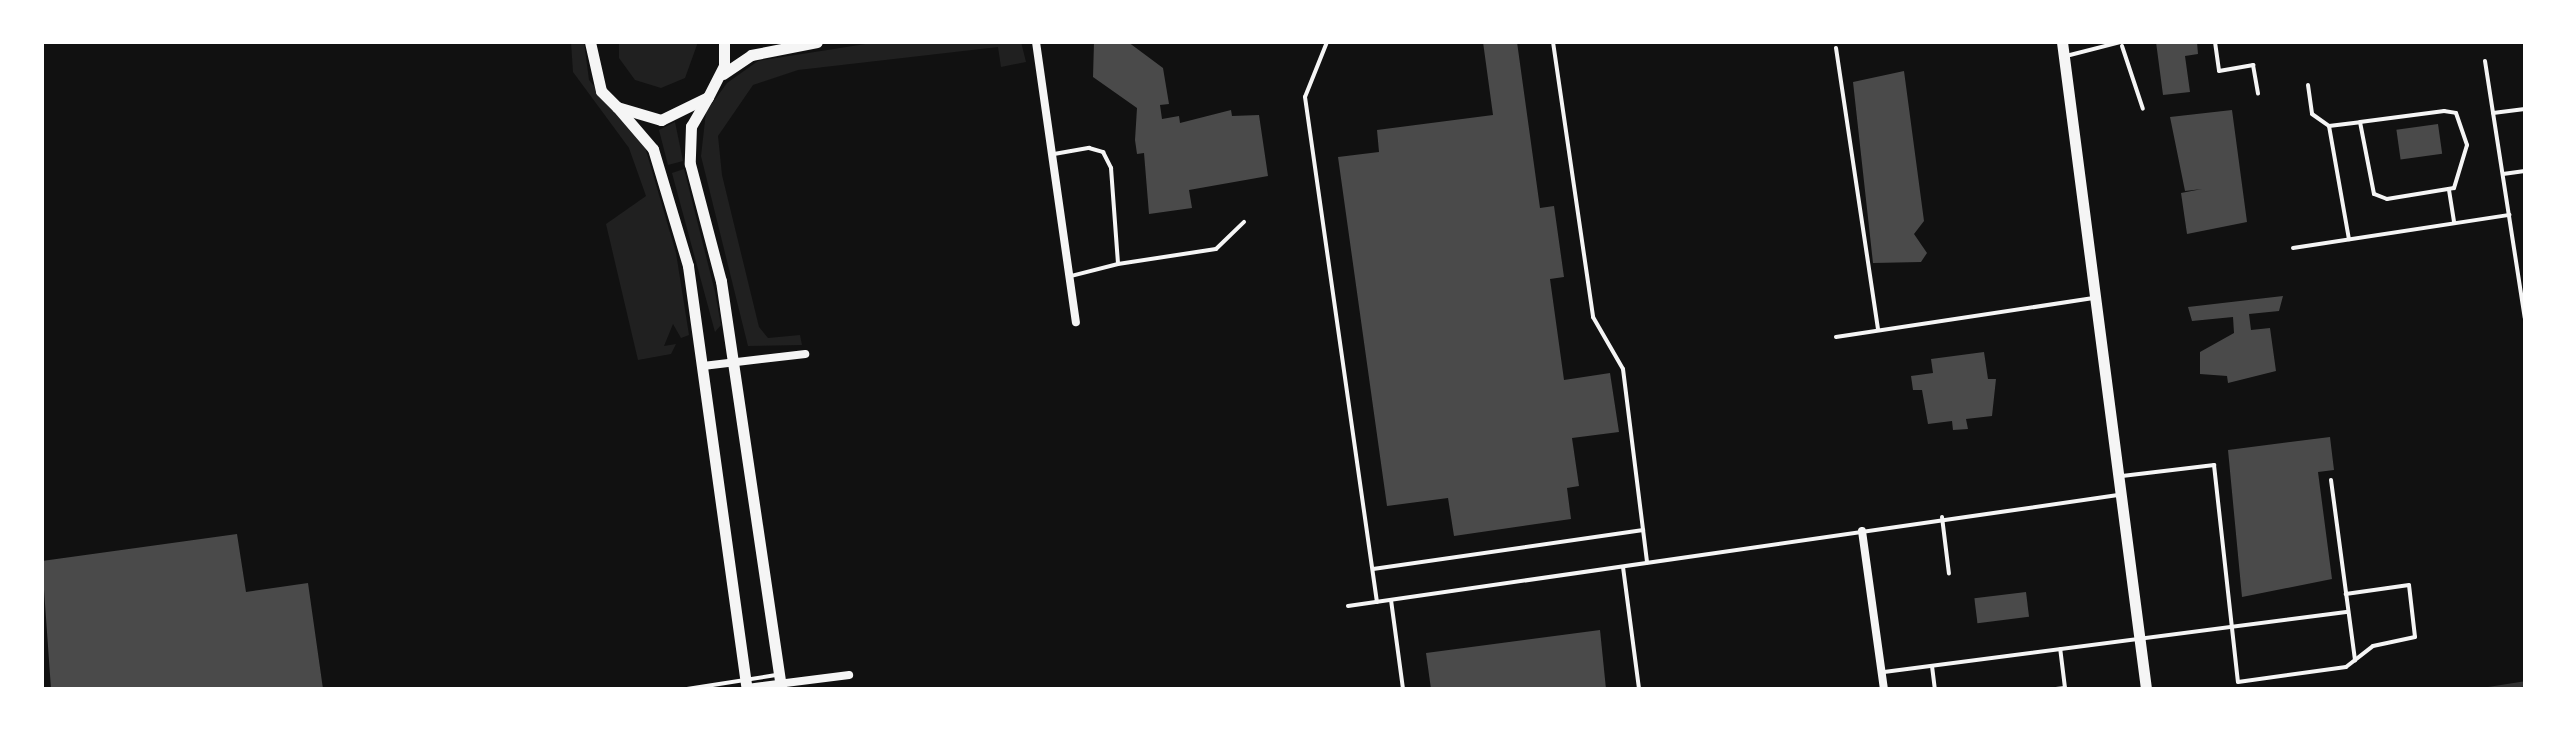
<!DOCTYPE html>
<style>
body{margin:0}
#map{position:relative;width:2567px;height:731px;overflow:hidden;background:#111;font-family:"PT Serif",serif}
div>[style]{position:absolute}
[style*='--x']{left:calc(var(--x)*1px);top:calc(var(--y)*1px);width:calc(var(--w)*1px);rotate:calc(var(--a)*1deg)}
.green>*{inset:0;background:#202020}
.stream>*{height:5px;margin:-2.5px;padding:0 2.5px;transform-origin:2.5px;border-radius:2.5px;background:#333}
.building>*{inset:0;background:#4a4a4a;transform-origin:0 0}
.service>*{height:4px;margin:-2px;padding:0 2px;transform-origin:2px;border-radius:2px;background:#f5f5f5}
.minor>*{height:8px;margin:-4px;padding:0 4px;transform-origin:4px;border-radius:4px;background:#f5f5f5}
.tertiary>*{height:11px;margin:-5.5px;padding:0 5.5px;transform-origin:5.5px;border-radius:5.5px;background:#f5f5f5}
span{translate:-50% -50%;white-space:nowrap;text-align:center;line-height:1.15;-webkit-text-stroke:8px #fff;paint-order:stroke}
.frame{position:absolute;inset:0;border:44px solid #fff;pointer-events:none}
</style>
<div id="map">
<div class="green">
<div style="clip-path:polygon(571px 42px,584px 42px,589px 80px,645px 147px,676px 253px,689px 335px,681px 338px,673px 324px,664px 346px,676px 344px,671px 354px,638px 360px,606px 224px,646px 196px,629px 148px,573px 72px)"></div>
<div style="clip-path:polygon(698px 42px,685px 78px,661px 88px,635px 80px,619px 58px,619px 42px)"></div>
<div style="clip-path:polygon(1021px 42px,1026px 62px,1001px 67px,998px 47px,798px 70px,753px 85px,718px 136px,722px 175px,759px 327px,768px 338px,800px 335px,802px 345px,748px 346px,701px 156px,706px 112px,727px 83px,758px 61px,872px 43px)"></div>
<div style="clip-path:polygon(675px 122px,683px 161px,668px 165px,659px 130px)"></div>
<div style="clip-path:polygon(684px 169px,715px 292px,721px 325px,715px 332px,672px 173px)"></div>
</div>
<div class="stream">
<div style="--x:2488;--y:689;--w:37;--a:-9"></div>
</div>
<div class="building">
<div style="clip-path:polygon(1094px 42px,1128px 42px,1163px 68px,1169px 104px,1160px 105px,1162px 119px,1179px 116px,1180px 123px,1231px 110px,1232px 116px,1259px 115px,1268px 176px,1189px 190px,1192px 208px,1149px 214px,1144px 153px,1137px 154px,1135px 140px,1137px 108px,1093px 77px)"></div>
<div style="clip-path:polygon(1483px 42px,1517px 42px,1540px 208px,1554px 206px,1564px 277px,1550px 279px,1564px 380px,1610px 373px,1619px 432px,1572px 438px,1579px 486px,1567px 488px,1571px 519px,1454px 536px,1448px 498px,1387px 506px,1338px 157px,1379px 152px,1377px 130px,1493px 115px)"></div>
<div style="clip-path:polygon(2156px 42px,2197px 42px,2198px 54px,2185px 56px,2190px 92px,2163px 95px)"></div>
<div style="clip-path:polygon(1904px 71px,1924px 221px,1914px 234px,1927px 253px,1921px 262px,1873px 263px,1853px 82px)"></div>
<div style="clip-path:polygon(2232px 110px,2247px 222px,2187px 234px,2181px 193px,2202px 189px,2185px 191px,2170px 117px)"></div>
<div style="left:2438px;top:124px;width:30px;height:42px;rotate:82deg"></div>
<div style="clip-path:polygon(2283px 296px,2279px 311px,2249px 314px,2251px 330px,2270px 328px,2276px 371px,2228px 383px,2227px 376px,2200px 374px,2200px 352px,2234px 333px,2233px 317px,2192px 321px,2188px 307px)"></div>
<div style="clip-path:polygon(1984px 352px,1988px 379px,1996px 379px,1992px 416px,1966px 419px,1968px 429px,1953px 430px,1952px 421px,1928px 424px,1922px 390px,1913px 390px,1911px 376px,1933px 373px,1931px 359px)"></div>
<div style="clip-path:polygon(2330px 437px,2334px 470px,2318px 472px,2332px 579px,2242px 597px,2228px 450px)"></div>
<div style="clip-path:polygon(237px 534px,246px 592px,308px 583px,323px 689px,51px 689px,42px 561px)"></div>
<div style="left:2026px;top:592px;width:25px;height:52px;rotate:83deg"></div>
<div style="clip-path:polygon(1600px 630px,1606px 689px,1431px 689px,1426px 653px)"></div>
</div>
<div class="service">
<div style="--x:1327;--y:42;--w:59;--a:111.8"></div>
<div style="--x:1305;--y:97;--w:510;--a:81.89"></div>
<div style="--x:1553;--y:42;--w:278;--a:81.7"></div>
<div style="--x:1593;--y:317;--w:60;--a:60"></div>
<div style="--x:1623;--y:369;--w:195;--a:82.9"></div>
<div style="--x:2215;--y:42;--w:29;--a:82"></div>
<div style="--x:2219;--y:71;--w:35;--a:-10"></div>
<div style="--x:2253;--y:65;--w:29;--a:80"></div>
<div style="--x:2122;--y:46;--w:66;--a:71.6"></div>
<div style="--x:1836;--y:48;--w:285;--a:81.5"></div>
<div style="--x:2066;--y:56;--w:57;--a:-14.3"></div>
<div style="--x:2485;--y:61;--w:260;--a:81.2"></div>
<div style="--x:2308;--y:85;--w:29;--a:82"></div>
<div style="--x:2312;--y:114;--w:21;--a:35"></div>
<div style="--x:2329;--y:126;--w:115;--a:80"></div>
<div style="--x:2493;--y:113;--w:32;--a:-7"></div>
<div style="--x:2329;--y:126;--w:31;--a:-7"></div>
<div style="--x:2360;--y:122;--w:85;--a:-7.5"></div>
<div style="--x:2444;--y:111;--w:12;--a:9"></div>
<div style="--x:2456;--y:113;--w:34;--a:71"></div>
<div style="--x:2467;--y:145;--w:45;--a:106.8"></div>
<div style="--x:2454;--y:188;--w:68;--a:170.7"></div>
<div style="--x:2387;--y:199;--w:14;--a:-159"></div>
<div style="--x:2374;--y:194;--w:73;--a:-101"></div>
<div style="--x:1054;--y:154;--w:36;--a:-10"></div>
<div style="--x:1089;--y:148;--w:15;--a:16"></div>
<div style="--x:1103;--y:152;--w:18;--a:63"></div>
<div style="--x:1111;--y:168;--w:96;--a:85.8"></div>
<div style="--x:1118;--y:264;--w:49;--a:165.7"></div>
<div style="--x:2503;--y:174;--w:22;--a:-8"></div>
<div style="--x:2449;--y:190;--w:33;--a:81"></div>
<div style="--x:2293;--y:248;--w:219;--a:-8.7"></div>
<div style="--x:1118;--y:264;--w:99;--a:-8.7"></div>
<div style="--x:1216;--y:249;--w:39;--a:-44"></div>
<div style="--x:1836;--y:337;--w:262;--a:-8.6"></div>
<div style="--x:2122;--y:476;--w:93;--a:-6.8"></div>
<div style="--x:2214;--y:465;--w:218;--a:83.7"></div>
<div style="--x:2238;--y:682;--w:109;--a:-7.9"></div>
<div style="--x:2346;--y:667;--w:34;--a:-38"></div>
<div style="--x:2373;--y:646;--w:43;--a:-12.1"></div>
<div style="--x:2415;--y:637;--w:52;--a:-96.6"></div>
<div style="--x:2409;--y:585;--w:64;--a:171.9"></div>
<div style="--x:2331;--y:480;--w:182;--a:82.4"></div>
<div style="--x:1942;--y:517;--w:57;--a:83"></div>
<div style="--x:1623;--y:567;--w:123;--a:82.5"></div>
<div style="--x:1373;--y:569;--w:273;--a:-8.2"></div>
<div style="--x:1391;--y:600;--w:90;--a:82.3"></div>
<div style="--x:1348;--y:606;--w:778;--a:-8.2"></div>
<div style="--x:1932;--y:666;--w:23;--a:83"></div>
<div style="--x:1884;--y:672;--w:468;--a:-7.4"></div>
<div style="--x:687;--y:689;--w:90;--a:-8.9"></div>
<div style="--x:2056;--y:689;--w:9;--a:-6"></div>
<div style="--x:2065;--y:688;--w:39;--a:-97"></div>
</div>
<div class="minor">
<div style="--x:1036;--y:42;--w:283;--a:81.9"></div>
<div style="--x:703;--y:366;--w:103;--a:-6.7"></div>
<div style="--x:1862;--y:531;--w:160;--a:82.1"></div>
<div style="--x:747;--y:688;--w:103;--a:-7.3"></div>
</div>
<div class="tertiary">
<div style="--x:590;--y:42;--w:50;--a:77.3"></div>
<div style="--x:601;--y:91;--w:23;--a:45"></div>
<div style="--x:617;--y:107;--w:46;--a:16.5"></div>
<div style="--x:661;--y:120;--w:52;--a:-26.1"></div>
<div style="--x:708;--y:97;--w:36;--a:-63"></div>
<div style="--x:724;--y:65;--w:23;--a:-90"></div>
<div style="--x:2062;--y:42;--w:652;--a:82.6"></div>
<div style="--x:723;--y:74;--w:34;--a:-34"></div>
<div style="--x:751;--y:55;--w:67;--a:-11.1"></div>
<div style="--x:708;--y:97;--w:34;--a:120"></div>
<div style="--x:691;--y:126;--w:38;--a:92"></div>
<div style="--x:690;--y:164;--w:121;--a:75.2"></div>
<div style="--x:721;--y:281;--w:412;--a:81.6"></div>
<div style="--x:617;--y:107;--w:55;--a:49.4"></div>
<div style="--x:653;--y:149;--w:122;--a:73.3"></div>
<div style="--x:688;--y:266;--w:427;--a:82.1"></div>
</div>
<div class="frame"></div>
</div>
